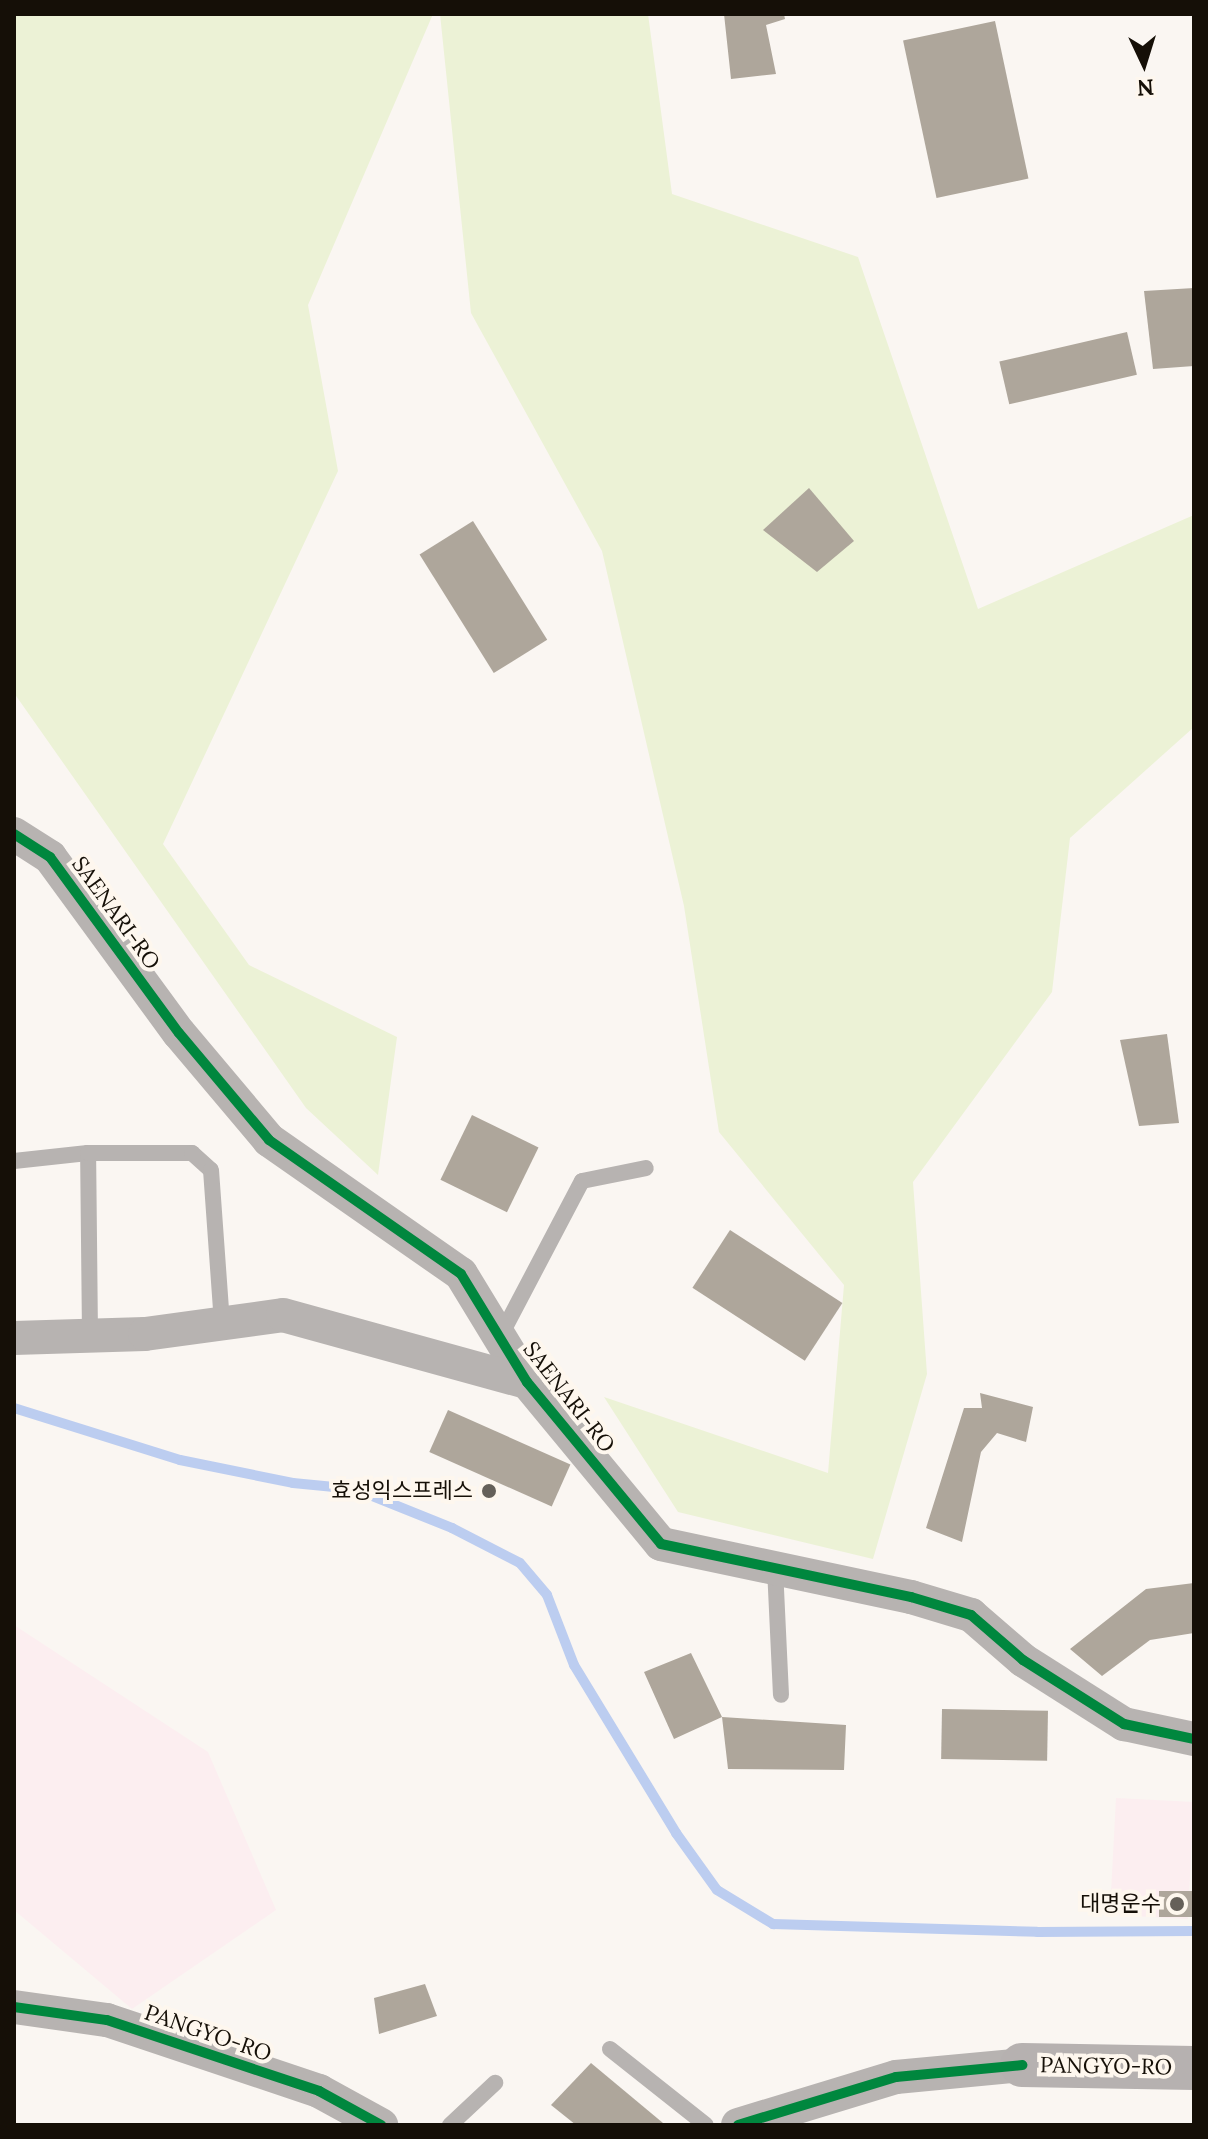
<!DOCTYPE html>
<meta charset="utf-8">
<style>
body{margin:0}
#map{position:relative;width:1208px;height:2139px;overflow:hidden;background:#faf6f2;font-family:Lora,"Noto Sans KR",serif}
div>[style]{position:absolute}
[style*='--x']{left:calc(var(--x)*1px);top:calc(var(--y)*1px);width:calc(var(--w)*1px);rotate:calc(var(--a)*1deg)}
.industrial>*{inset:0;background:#fceef0;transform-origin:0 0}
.green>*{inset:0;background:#ecf2d6}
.stream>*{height:10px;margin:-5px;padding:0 5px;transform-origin:5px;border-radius:5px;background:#bccdf0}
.building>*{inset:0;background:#aea69b;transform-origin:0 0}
.service>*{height:16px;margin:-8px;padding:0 8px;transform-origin:8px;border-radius:8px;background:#b7b3b1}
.minor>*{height:34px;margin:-17px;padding:0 17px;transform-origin:17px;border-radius:17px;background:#b7b3b1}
.secondary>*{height:44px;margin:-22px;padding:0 22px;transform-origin:22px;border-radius:22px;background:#b6b1b0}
.cycleway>*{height:10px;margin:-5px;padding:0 5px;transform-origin:5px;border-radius:5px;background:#00873e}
.dots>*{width:22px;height:22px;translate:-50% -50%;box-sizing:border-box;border:4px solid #fef7ee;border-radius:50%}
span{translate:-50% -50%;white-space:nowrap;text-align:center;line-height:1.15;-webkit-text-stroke:8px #fef7ee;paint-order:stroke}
.street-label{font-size:22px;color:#150f07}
.poi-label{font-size:22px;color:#150f07}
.right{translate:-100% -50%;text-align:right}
.frame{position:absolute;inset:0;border:16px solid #150f07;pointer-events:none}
.north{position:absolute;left:1104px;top:24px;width:80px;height:80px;-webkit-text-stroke:6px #fef7ee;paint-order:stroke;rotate:176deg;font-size:22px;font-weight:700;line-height:32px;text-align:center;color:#150f07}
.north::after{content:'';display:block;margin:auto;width:28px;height:36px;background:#150f07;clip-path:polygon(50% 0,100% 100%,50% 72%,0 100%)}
</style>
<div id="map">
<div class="industrial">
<div style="clip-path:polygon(14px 1625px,208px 1752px,276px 1910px,132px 2009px,14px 1910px)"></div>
<div style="left:1116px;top:1798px;width:78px;height:117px;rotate:3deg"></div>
</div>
<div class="green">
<div style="clip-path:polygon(14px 14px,433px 14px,308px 305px,338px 471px,163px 844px,249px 965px,397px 1037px,378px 1175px,306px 1108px,14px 693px)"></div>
<div style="clip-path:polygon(440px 14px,648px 14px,672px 194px,858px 257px,978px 609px,1194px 515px,1194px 727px,1070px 838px,1052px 992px,913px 1182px,927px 1374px,873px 1559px,678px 1512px,604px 1397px,828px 1473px,844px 1285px,719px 1132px,684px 906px,602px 551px,471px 313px)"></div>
</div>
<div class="stream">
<div style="--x:14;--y:1408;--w:174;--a:17.4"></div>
<div style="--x:180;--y:1460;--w:115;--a:11.5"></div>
<div style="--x:293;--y:1483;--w:62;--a:5.5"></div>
<div style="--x:355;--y:1489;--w:105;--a:21.9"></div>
<div style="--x:452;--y:1528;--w:76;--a:27.2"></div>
<div style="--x:520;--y:1563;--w:42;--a:49.8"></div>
<div style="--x:547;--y:1595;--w:75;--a:68.9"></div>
<div style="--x:574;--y:1665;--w:197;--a:58.7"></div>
<div style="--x:676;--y:1833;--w:70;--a:54.3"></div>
<div style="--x:717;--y:1890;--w:66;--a:31.3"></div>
<div style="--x:773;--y:1924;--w:264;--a:1.7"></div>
<div style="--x:1037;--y:1932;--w:157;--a:-0.4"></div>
</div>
<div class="building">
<div style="clip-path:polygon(724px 14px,784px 14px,785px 19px,766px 25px,776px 74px,731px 79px)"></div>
<div style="left:995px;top:21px;width:161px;height:94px;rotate:78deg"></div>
<div style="clip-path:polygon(1194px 288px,1194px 366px,1153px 369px,1144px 291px)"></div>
<div style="left:1127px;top:332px;width:44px;height:131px;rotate:77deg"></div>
<div style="clip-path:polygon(809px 488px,854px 541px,817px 572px,763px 530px)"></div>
<div style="left:473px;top:521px;width:140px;height:63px;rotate:58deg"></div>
<div style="clip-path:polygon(1167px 1034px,1179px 1123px,1139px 1126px,1120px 1040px)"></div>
<div style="left:472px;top:1115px;width:74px;height:72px;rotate:26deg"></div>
<div style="left:730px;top:1230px;width:134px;height:69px;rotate:33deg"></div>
<div style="clip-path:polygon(980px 1393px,1033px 1407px,1026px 1442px,997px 1433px,981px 1452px,962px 1542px,926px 1528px,964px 1408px,982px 1408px)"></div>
<div style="left:448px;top:1410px;width:134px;height:46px;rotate:24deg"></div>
<div style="clip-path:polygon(1194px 1583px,1194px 1633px,1150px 1640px,1102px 1676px,1070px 1649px,1146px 1589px)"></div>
<div style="clip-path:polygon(691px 1653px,722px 1717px,846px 1725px,844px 1770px,728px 1769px,722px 1717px,674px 1739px,644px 1672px)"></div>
<div style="left:942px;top:1709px;width:106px;height:50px;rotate:1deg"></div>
<div style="left:1159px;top:1891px;width:35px;height:26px"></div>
<div style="clip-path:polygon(425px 1984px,437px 2016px,379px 2034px,374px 1998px)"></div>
<div style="clip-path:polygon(591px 2063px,663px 2123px,576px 2125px,551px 2105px)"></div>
</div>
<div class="service">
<div style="--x:14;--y:1161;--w:74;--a:-6.2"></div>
<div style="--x:90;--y:1335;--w:182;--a:-90.6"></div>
<div style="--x:88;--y:1153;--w:104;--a:0"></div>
<div style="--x:192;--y:1153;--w:25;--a:42"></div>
<div style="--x:211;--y:1170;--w:154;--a:85.9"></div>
<div style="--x:500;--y:1337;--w:176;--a:-62.3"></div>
<div style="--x:582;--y:1181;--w:65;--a:-11.5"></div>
<div style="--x:775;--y:1568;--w:127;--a:87.3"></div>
<div style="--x:610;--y:2049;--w:122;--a:38.4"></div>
<div style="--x:450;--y:2125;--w:62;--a:-43"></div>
</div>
<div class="minor">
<div style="--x:14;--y:834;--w:43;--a:32.6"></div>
<div style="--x:50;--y:857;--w:218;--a:53.8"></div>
<div style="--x:179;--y:1033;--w:140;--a:49.9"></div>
<div style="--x:269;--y:1140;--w:234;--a:34.9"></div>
<div style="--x:461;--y:1274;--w:127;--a:58.6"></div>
<div style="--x:527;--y:1382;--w:210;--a:50.4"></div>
<div style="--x:661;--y:1544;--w:256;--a:12"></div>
<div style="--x:911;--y:1597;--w:63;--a:16.7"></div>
<div style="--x:971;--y:1615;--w:69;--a:40.9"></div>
<div style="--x:1023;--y:1660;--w:120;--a:32.4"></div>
<div style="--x:1124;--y:1724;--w:72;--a:12.1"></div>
<div style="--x:14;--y:1338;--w:131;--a:-1.7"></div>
<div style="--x:145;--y:1334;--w:139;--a:-7.8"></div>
<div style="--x:283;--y:1315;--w:253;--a:15.4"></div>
<div style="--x:14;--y:2007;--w:94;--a:8"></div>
<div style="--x:107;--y:2020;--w:224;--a:18.5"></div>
<div style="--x:319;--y:2091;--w:71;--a:28.7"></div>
<div style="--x:738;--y:2125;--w:165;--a:-16.9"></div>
<div style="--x:896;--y:2077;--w:127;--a:-5.4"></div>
</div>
<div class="secondary">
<div style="--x:1022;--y:2065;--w:172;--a:1"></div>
</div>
<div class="cycleway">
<div style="--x:14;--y:834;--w:43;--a:32.6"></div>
<div style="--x:50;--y:857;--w:218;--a:53.8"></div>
<div style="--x:179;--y:1033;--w:140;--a:49.9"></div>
<div style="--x:269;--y:1140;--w:234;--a:34.9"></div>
<div style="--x:461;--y:1274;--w:127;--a:58.6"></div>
<div style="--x:527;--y:1382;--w:210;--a:50.4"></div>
<div style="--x:661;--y:1544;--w:256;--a:12"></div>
<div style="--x:911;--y:1597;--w:63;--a:16.7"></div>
<div style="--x:971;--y:1615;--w:69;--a:40.9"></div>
<div style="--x:1023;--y:1660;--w:120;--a:32.4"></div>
<div style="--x:1124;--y:1724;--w:72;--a:12.1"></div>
<div style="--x:14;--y:2007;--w:94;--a:8"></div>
<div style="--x:107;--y:2020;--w:224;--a:18.5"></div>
<div style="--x:319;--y:2091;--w:71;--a:28.7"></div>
<div style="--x:738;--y:2125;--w:165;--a:-16.9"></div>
<div style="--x:896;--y:2077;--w:127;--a:-5.4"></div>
</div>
<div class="dots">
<div style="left:489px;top:1491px;background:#656059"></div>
<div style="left:1177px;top:1904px;background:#656059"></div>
</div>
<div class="street-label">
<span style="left:116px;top:913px;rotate:54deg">SAENARI-RO</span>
<span style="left:569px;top:1397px;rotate:52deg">SAENARI-RO</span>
<span style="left:208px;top:2033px;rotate:19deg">PANGYO-RO</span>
<span style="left:1106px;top:2066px;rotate:1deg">PANGYO-RO</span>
</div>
<div class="poi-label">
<span class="right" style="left:473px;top:1491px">효성익스프레스</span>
<span class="right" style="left:1161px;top:1904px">대명운수</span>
</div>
<div class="frame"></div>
<div class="north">N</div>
</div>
